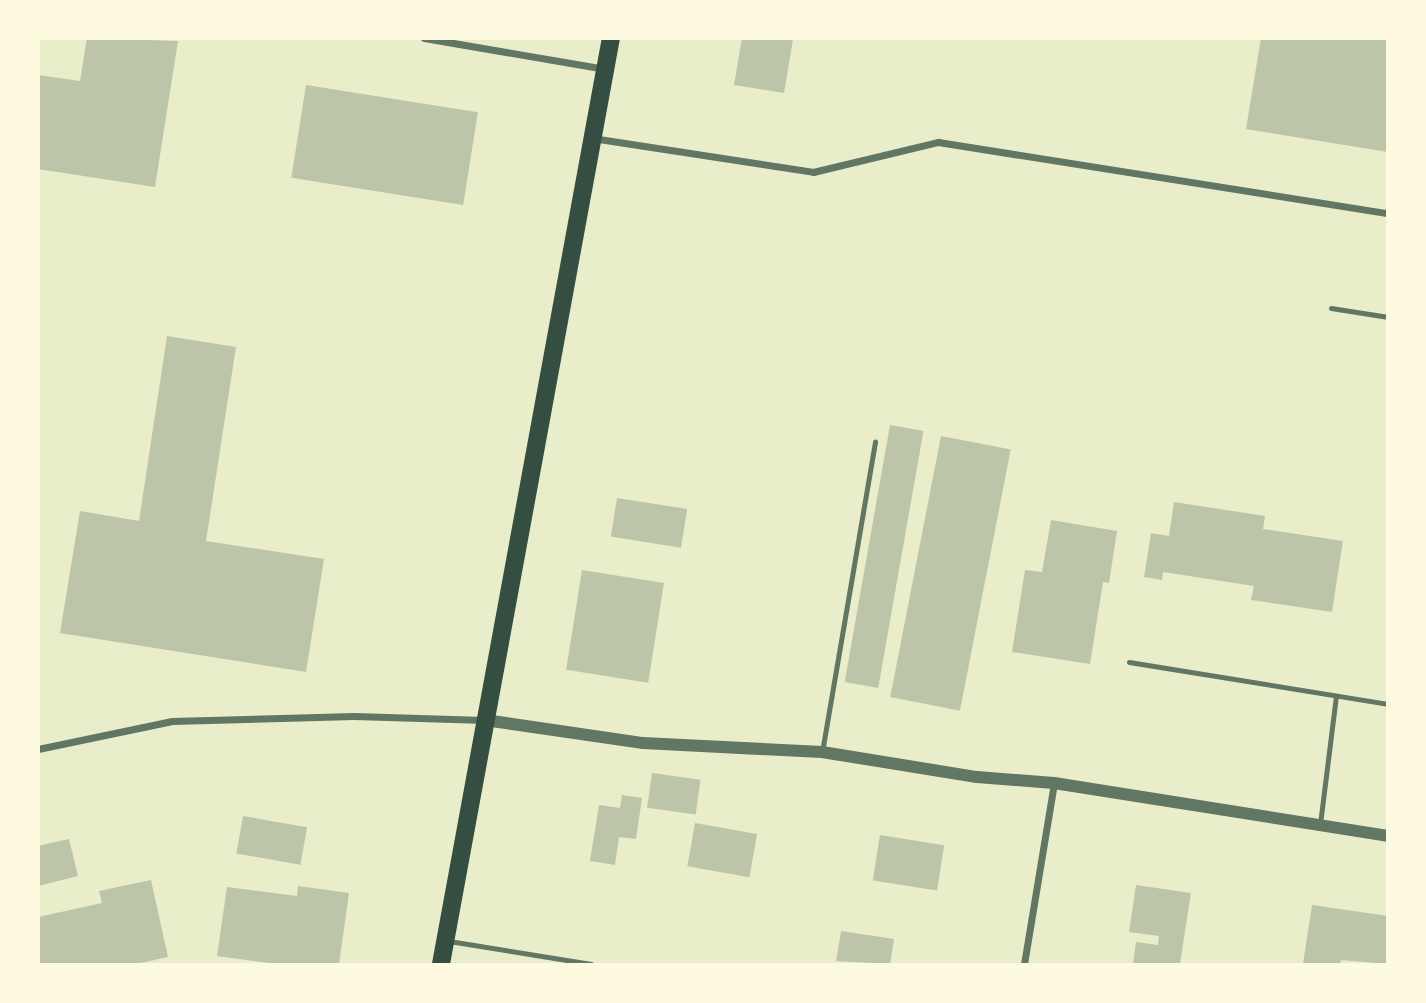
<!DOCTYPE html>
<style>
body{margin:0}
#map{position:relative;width:1426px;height:1003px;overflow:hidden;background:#e9edc9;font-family:Helvetica,sans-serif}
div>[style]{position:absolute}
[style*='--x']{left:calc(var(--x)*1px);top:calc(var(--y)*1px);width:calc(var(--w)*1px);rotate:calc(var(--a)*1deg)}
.building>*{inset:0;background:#bcc5a7;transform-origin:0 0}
.service>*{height:5px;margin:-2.5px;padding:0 2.5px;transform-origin:2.5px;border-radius:2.5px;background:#617663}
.minor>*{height:7px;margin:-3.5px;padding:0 3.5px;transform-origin:3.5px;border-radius:3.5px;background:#617663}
.tertiary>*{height:12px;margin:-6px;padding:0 6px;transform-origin:6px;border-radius:6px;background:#617663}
.primary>*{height:18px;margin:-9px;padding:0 9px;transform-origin:9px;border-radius:9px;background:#344e41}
span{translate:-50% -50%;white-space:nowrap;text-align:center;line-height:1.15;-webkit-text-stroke:7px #fefae0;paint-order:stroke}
.frame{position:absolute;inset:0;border:40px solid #fefae0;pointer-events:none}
</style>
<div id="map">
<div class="building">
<div style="clip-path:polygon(87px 38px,178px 41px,155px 187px,38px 169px,38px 75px,80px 81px)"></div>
<div style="clip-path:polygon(742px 38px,793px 39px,784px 93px,734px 85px)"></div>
<div style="clip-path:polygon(1261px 38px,1388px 38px,1388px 152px,1246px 129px)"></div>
<div style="left:306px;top:85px;width:174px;height:94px;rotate:9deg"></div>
<div style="clip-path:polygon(167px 336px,236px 347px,206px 541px,324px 559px,306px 672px,60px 633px,80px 511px,139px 521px)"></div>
<div style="left:890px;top:425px;width:34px;height:261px;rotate:10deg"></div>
<div style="left:941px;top:436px;width:71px;height:266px;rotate:11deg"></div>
<div style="left:617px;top:498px;width:71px;height:39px;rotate:9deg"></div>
<div style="clip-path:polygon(1174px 502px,1265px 516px,1263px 529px,1343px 541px,1332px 612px,1251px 600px,1254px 586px,1163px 572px,1162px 580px,1144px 577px,1151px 533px,1169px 536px)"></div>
<div style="clip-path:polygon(1051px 520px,1117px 531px,1109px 583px,1103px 582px,1090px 664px,1012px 652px,1025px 570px,1042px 572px)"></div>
<div style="left:582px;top:570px;width:83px;height:101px;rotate:9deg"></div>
<div style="left:652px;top:773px;width:49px;height:35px;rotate:8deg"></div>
<div style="clip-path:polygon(622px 795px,642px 798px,636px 839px,619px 837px,615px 865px,590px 861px,599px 805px,620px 808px)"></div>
<div style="left:243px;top:816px;width:65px;height:38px;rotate:10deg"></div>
<div style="left:695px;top:823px;width:63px;height:44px;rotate:10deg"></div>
<div style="left:880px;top:835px;width:65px;height:46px;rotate:9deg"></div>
<div style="clip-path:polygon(69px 839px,78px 876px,38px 886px,38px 846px)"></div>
<div style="clip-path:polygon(151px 880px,168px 957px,136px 964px,38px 964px,38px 917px,102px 903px,99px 891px)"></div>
<div style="clip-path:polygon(1136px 885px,1191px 893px,1180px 964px,1133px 964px,1136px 942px,1158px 945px,1159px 936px,1129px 932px)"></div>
<div style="clip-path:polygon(298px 886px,349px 893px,339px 964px,276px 964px,217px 956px,227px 887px,297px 896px)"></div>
<div style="clip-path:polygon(1312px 905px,1388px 916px,1388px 964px,1341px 960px,1340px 964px,1303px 964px)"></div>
<div style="clip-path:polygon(841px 931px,894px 939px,890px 964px,836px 961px)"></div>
</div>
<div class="service">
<div style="--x:1331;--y:308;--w:58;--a:9"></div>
<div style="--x:1129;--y:662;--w:262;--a:9.2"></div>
<div style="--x:822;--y:752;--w:315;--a:-80.3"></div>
<div style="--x:1320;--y:824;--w:129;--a:-82.9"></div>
<div style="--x:449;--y:941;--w:144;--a:9.2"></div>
</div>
<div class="minor">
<div style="--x:424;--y:38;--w:184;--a:9.7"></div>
<div style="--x:592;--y:138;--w:224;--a:8.7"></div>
<div style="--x:813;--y:172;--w:129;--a:-13.5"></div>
<div style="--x:938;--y:142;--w:456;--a:9"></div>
<div style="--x:38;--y:749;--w:137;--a:-11.8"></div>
<div style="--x:172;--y:721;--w:182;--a:-1.6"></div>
<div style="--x:354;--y:716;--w:131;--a:1.7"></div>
<div style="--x:1024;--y:964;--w:183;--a:-80.6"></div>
</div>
<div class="tertiary">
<div style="--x:485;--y:720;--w:160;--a:8.3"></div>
<div style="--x:643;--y:743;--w:179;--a:2.9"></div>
<div style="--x:822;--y:752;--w:157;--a:9.2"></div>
<div style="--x:977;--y:777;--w:77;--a:4.5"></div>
<div style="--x:1054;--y:783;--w:338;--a:9"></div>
</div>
<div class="primary">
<div style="--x:441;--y:964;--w:941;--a:-79.6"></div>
</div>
<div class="frame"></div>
</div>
